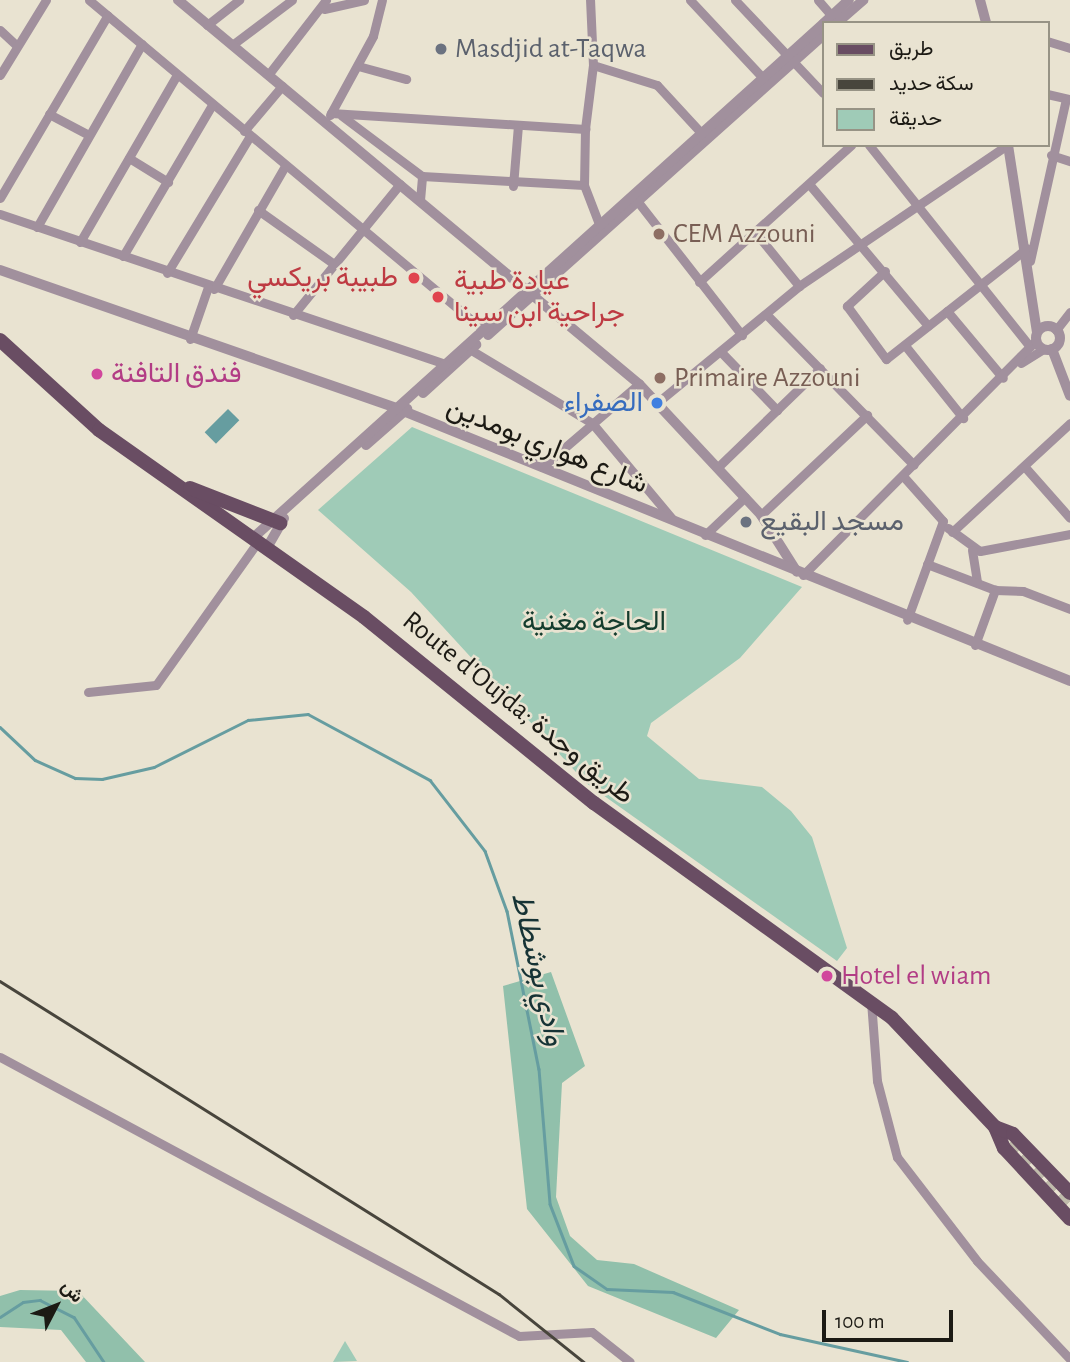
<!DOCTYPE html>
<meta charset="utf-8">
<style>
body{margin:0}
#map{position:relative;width:1070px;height:1362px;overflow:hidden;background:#e9e3d1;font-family:"Alegreya Sans",Vazirmatn,sans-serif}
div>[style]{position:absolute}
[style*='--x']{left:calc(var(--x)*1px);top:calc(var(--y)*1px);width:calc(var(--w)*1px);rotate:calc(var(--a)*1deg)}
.green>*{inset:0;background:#9fcbb7}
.forest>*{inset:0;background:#91c0ab}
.water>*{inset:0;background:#669da0;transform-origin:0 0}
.stream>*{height:2.5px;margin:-1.25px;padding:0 1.25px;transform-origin:1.25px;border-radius:1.25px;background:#669da0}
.secondary-tunnel>*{height:12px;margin-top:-6px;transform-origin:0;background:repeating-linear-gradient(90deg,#c0bbab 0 12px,transparent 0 18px)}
.minor>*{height:9px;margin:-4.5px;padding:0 4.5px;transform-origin:4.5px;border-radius:4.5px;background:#a1909d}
.tertiary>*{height:10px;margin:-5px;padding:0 5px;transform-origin:5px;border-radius:5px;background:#a1909d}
.tertiary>.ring{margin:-5px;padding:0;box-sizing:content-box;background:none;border:10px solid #a1909d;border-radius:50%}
.primary>*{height:14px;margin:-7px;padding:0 7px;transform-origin:7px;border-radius:7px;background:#694d63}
.rail>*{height:2.5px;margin:-1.25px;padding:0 1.25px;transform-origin:1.25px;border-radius:1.25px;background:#48453c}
.dots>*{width:19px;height:19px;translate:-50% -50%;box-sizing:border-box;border:4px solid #e9e3d1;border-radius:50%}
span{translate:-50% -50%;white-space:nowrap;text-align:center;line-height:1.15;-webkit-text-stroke:5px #e9e3d1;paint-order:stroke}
.worship-label{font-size:28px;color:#5b616d}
.left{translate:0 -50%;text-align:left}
.education-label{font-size:28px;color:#785e54}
.health-label{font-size:28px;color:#be3a42}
.right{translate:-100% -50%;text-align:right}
.hotel-label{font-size:28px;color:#b23c85}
.shop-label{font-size:28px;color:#366cbe}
.street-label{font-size:28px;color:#1c1a14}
.park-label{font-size:28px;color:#143c2d}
.water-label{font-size:30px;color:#163335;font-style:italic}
.legend{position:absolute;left:822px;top:21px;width:228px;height:126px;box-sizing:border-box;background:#e9e3d1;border:2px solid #979385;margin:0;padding:9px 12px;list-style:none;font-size:21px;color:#1c1a14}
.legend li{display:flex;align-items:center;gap:14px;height:35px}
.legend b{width:35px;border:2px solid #979385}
.north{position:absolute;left:21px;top:1271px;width:70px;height:70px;-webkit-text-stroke:5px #e9e3d1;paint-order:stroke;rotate:48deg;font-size:19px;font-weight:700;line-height:28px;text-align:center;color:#1c1a14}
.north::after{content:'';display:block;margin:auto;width:24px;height:32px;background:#1c1a14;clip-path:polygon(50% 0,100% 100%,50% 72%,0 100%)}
.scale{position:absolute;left:822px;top:1310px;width:131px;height:32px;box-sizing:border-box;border:4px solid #1c1a14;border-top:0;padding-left:9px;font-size:21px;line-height:24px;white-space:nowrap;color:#1c1a14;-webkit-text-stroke:5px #e9e3d1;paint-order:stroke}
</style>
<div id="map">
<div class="green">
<div style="clip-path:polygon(412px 427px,802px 587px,740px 658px,651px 723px,647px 736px,699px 779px,762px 787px,791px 811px,812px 837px,847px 948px,837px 961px,586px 783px,411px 592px,318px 510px)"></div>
<div style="clip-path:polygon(345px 1341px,357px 1361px,333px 1362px)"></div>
</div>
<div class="forest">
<div style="clip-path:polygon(551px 972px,585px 1066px,562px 1083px,556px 1197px,570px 1236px,597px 1260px,634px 1264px,739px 1310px,716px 1338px,588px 1286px,527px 1209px,503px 986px)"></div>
<div style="clip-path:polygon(20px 1290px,78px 1291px,145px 1362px,86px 1362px,61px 1330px,0 1327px,0 1296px)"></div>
</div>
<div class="water">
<div style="left:228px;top:409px;width:16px;height:33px;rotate:45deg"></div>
</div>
<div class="stream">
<div style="--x:0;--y:727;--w:48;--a:43.3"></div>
<div style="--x:35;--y:760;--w:44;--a:24.2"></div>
<div style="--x:75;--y:778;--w:27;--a:2"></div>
<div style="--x:102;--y:779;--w:53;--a:-13"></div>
<div style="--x:154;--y:767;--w:105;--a:-26.6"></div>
<div style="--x:248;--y:720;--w:60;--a:-5.7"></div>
<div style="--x:308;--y:714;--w:139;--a:28.4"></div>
<div style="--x:430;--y:780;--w:90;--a:52.2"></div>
<div style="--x:485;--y:851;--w:64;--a:69.9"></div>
<div style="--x:507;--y:911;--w:161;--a:78.6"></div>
<div style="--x:539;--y:1069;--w:135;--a:85.3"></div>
<div style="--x:550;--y:1204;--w:66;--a:68.8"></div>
<div style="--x:574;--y:1266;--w:40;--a:34.9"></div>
<div style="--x:607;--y:1289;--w:66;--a:2.6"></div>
<div style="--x:673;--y:1292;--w:115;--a:21.4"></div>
<div style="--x:780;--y:1334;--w:130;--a:12.4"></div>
<div style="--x:0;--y:1317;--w:27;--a:-33"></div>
<div style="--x:23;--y:1302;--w:17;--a:-7"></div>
<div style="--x:40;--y:1300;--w:38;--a:27"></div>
<div style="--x:74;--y:1317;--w:54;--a:56.3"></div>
</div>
<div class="secondary-tunnel">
<div style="--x:998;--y:1129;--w:106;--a:47.3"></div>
</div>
<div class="minor">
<div style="--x:89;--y:0;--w:519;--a:39.92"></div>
<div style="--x:690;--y:0;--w:107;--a:46.9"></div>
<div style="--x:735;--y:0;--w:128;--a:46.6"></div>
<div style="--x:818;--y:0;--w:21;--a:49"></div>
<div style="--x:324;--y:9;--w:41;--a:-12.7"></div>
<div style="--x:207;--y:25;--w:41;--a:-38"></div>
<div style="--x:0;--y:30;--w:23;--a:43"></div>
<div style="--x:1047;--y:41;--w:24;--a:17"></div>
<div style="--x:232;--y:45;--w:75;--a:-36.9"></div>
<div style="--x:593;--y:65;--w:67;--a:17.4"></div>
<div style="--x:657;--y:85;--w:71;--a:47.3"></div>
<div style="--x:358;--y:66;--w:50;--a:15.2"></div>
<div style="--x:0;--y:75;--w:88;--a:-58.5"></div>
<div style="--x:268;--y:75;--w:95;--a:-52.3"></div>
<div style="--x:1047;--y:94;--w:22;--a:13"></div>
<div style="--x:331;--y:113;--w:255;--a:3.6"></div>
<div style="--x:585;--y:129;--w:64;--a:-82.9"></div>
<div style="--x:593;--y:65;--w:65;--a:-92.6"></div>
<div style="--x:49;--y:114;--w:45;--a:27.7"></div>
<div style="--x:330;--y:115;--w:90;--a:-61.4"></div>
<div style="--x:373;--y:36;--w:37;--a:-76"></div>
<div style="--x:342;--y:116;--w:100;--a:36.9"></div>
<div style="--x:585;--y:129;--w:56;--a:91"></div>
<div style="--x:584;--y:185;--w:50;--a:69"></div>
<div style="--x:244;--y:131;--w:59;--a:-49.8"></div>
<div style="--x:869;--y:145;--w:258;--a:51.4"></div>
<div style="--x:1051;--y:155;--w:20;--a:18"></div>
<div style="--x:129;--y:158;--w:46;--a:31.6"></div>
<div style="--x:809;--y:184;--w:185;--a:50"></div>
<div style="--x:513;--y:186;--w:61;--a:-85.3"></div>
<div style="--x:0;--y:198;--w:212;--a:-59.5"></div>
<div style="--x:420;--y:200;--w:24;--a:-85"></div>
<div style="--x:422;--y:176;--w:162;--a:3.2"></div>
<div style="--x:638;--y:202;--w:169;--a:52"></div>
<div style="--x:258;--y:210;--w:93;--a:35.4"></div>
<div style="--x:0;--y:214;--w:470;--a:18.6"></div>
<div style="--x:37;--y:227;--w:211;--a:-60.2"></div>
<div style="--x:755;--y:232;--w:70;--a:50.8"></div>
<div style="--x:80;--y:242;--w:193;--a:-59.9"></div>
<div style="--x:123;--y:256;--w:175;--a:-59.5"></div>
<div style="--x:1030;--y:261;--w:166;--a:-77.5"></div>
<div style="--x:885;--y:271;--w:52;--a:137.4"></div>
<div style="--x:847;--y:306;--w:66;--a:53.7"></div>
<div style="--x:886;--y:359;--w:179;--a:-38.2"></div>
<div style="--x:167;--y:273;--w:160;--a:-58.8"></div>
<div style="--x:699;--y:282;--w:205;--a:-42"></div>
<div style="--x:214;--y:289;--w:142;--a:-60"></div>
<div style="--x:947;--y:311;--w:87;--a:50.1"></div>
<div style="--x:766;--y:314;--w:211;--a:45.6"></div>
<div style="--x:293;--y:315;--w:169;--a:-50.8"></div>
<div style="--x:1056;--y:330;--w:23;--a:-52"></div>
<div style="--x:190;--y:339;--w:55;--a:-70.9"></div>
<div style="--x:907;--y:348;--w:90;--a:51.3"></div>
<div style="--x:471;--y:350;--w:141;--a:31.1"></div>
<div style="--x:592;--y:423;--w:126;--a:50.1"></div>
<div style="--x:721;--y:352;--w:81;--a:46"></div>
<div style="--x:1021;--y:363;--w:26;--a:-32"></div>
<div style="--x:658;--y:402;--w:183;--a:-39.4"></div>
<div style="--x:799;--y:286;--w:251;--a:-34.1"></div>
<div style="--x:1024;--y:466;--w:69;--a:48.5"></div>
<div style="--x:542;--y:467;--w:128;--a:-40.6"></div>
<div style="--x:718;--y:467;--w:142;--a:-44.1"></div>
<div style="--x:903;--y:476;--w:60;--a:48.4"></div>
<div style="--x:943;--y:521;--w:105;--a:110"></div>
<div style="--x:761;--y:515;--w:146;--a:-43.3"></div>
<div style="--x:948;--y:528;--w:39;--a:36"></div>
<div style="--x:980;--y:551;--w:92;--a:-10.7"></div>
<div style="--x:952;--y:532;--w:161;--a:-42.7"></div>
<div style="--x:705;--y:535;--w:55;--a:-43.5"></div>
<div style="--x:972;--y:550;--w:33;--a:81"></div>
<div style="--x:927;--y:564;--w:73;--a:20.9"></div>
<div style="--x:995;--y:590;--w:28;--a:2"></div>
<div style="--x:1023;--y:591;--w:50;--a:21"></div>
<div style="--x:803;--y:575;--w:331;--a:-45.2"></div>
<div style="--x:975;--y:645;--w:59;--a:-70"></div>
<div style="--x:88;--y:692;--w:68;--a:-5.9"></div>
<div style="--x:156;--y:685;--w:178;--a:-54.6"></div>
<div style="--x:871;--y:1001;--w:80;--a:85.7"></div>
<div style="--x:877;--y:1081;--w:79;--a:75.3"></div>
<div style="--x:897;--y:1157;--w:131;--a:52.4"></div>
<div style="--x:977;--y:1261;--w:135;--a:46.5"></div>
<div style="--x:0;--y:1057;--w:589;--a:28.26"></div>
<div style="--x:519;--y:1336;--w:73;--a:-3.1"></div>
<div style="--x:592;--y:1332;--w:48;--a:38.3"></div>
</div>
<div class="tertiary">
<div style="--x:178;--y:0;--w:600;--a:39.79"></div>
<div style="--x:639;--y:384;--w:179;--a:47"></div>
<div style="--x:761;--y:515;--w:67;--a:57.7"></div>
<div style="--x:980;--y:0;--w:24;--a:75"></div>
<div style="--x:824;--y:23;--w:34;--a:-43"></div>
<div style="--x:837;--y:23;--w:35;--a:-41"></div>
<div style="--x:1008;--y:145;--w:189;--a:81.2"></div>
<div style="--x:0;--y:270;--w:419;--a:19.2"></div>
<div style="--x:396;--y:408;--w:727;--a:22.05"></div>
<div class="ring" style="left:1036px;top:326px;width:14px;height:14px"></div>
<div style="--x:488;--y:335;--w:449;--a:-41.8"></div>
<div style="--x:1052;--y:349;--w:50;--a:69"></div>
<div style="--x:423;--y:393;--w:72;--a:-42.2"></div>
<div style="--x:366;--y:445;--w:55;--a:-41.3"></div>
<div style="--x:254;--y:537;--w:766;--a:-42.04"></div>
<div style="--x:268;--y:546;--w:32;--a:-60"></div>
</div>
<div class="primary">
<div style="--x:0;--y:340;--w:134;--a:42.3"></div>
<div style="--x:99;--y:430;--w:324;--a:35.2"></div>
<div style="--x:364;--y:617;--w:296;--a:39"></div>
<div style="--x:594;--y:803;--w:367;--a:35.8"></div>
<div style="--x:892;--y:1018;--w:150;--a:46.6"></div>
<div style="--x:995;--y:1127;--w:23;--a:67"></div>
<div style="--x:1004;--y:1148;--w:97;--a:47.1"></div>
<div style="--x:190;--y:488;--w:97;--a:21.3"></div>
<div style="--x:995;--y:1127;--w:19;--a:21"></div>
<div style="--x:1013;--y:1134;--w:82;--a:46"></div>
</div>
<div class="rail">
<div style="--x:0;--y:981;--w:589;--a:32.1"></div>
<div style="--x:499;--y:1294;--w:109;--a:38.7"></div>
</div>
<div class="dots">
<div style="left:441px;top:49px;background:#6b7280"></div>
<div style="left:659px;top:234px;background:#8d6e63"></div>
<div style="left:414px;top:278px;background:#e0444e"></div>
<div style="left:438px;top:297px;background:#e0444e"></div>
<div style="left:97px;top:374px;background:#d1479c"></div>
<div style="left:660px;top:378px;background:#8d6e63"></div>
<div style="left:657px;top:403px;background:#3f7fe0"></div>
<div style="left:746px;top:522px;background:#6b7280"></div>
<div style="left:827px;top:976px;background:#d1479c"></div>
</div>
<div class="worship-label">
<span class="left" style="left:455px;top:49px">Masdjid at-Taqwa</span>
<span class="left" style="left:760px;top:522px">مسجد البقيع</span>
</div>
<div class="education-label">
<span class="left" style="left:673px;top:234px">CEM Azzouni</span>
<span class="left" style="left:674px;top:378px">Primaire Azzouni</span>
</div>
<div class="health-label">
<span class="right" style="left:398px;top:278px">طبيبة بريكسي</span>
<span class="left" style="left:454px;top:297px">عيادة طبية<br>جراحية ابن سينا</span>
</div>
<div class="hotel-label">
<span class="left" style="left:111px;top:374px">فندق التافنة</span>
<span class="left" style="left:841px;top:976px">Hotel el wiam</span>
</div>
<div class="shop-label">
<span class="right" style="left:643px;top:403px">الصفراء</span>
</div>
<div class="street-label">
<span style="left:547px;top:446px;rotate:22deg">شارع هواري بومدين</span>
<span style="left:518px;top:708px;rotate:39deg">Route d'Oujda; طريق وجدة</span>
</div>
<div class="park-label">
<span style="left:594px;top:622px">الحاجة مغنية</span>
</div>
<div class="water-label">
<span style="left:538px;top:969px;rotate:77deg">وادي بوشطاط</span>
</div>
<ul class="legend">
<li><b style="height:9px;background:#694d63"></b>طريق</li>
<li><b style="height:9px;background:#48453c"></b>سكة حديد</li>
<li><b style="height:19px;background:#9fcbb7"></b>حديقة</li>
</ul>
<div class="north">ش</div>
<div class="scale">100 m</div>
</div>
